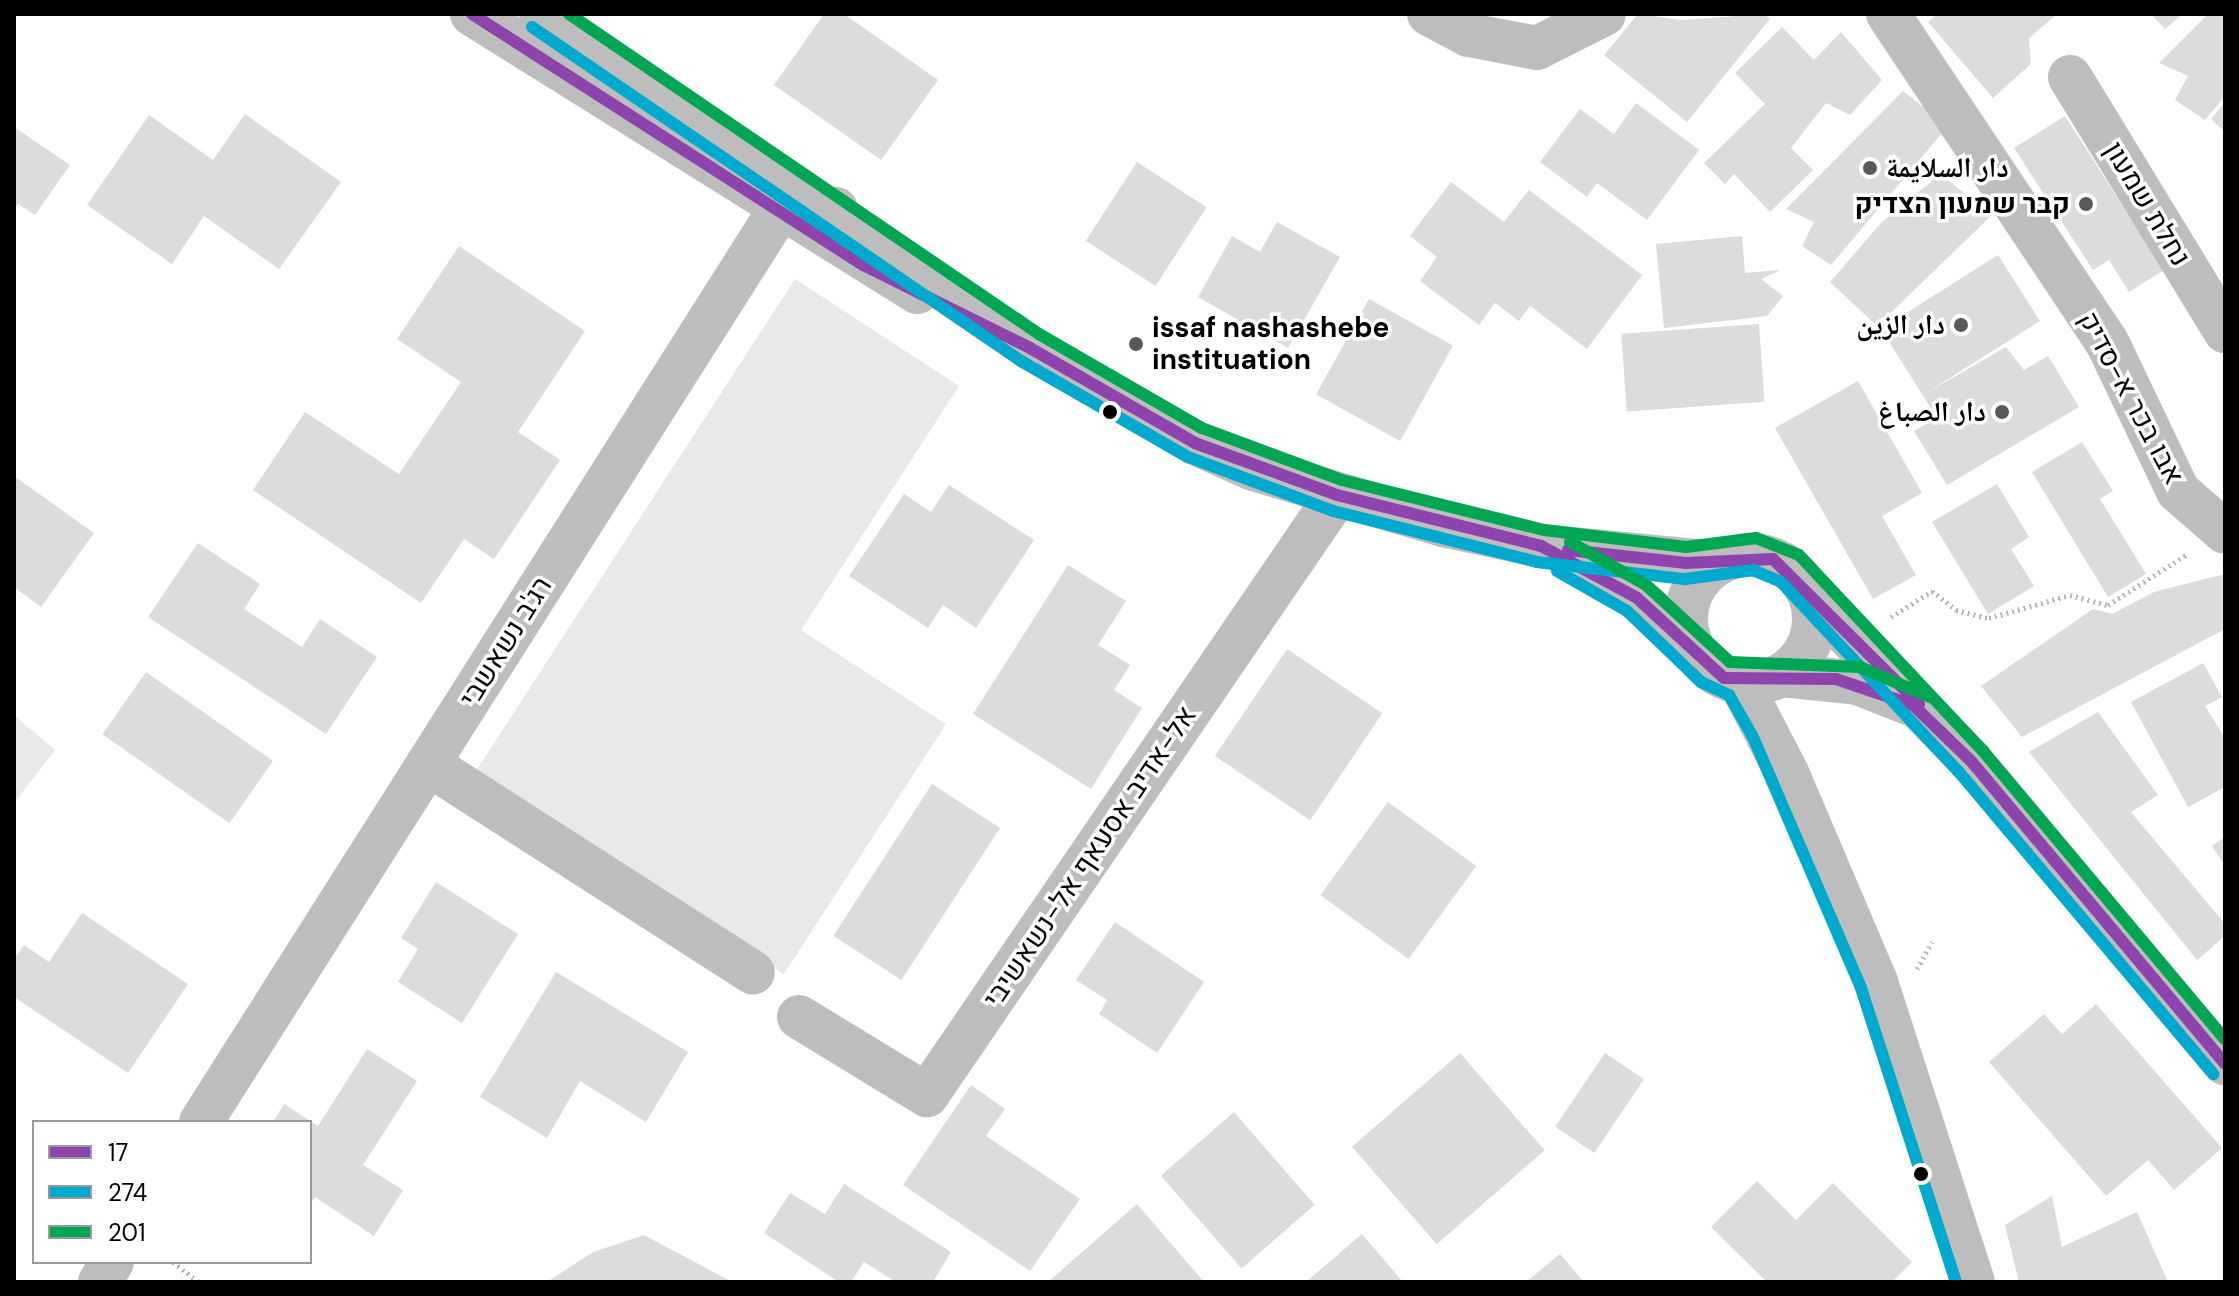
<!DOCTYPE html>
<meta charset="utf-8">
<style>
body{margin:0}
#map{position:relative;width:2239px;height:1296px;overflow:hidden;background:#fff;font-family:"DM Sans","Noto Naskh Arabic",Heebo,sans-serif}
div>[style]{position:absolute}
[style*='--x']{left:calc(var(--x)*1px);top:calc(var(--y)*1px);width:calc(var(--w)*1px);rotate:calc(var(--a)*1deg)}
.green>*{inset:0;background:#e9e9e9}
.building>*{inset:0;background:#dcdcdc;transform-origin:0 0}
.path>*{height:5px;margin-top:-2.5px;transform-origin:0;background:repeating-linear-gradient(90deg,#b8b8b8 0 2px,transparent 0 6px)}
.minor>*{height:44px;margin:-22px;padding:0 22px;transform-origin:22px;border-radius:22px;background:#bdbdbd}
.minor>.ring{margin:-22px;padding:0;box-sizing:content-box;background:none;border:44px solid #bdbdbd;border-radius:50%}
.bus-1>*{height:12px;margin:-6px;padding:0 6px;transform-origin:6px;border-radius:6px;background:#8e44ad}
.bus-2>*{height:12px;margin:-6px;padding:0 6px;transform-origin:6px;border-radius:6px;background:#00a9ce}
.bus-3>*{height:12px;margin:-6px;padding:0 6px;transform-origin:6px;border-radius:6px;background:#00a651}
.dots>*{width:22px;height:22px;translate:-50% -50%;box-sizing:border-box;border:4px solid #fff;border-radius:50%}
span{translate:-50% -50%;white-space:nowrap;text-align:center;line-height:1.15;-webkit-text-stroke:7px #fff;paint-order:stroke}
.poi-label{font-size:28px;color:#000;font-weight:700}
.left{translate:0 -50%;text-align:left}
.right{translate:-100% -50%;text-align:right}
.street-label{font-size:28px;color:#000}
.frame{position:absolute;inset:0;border:16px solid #000;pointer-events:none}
.legend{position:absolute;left:32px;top:1120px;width:280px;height:144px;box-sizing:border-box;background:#fff;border:2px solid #999;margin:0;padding:10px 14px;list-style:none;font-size:24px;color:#000}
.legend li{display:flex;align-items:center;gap:16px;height:40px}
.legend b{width:40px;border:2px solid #999}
</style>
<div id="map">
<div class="green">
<div style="clip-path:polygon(795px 279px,959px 386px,801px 630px,946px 724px,784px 974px,474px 774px)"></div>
<div style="clip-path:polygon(14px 715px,55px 750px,14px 803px)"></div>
</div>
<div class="building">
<div style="clip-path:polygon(824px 14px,844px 14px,938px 80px,881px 160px,774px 85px)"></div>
<div style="clip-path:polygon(1638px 14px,1681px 20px,1765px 14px,1770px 19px,1687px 122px,1604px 55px)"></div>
<div style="clip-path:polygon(1937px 14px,2057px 14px,2029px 38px,2031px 64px,1993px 98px,1928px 22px)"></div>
<div style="clip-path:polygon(2151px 14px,2182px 14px,2165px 29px)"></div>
<div style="clip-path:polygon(2208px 14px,2225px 14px,2225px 96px,2205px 120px,2175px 100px,2188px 76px,2159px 63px)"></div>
<div style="clip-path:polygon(1782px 27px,1814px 60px,1841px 32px,1882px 80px,1850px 115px,1826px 103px,1791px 148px,1813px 170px,1770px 212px,1734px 174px,1725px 184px,1704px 163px,1765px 104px,1735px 73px)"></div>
<div style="clip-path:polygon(1903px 91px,1948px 126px,1831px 265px,1802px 246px,1814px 222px,1786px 209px)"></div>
<div style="clip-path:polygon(2225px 102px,2225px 132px,2211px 119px)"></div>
<div style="clip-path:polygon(1636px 103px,1699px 150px,1647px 220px,1597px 183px,1587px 197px,1540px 162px,1580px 109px,1614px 134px)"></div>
<div style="clip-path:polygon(245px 114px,341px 182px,279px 269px,204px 216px,172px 264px,87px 205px,149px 115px,213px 160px)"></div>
<div style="clip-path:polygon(2065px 116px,2164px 270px,2129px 292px,2109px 260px,2093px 270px,2014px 148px)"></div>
<div style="clip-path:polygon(14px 127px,70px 165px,35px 215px,18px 204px,14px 210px)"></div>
<div style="left:1137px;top:162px;width:83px;height:94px;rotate:33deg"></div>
<div style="clip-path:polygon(1940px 174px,1992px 215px,1877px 326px,1830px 282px,1881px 223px)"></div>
<div style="clip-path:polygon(1451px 182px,1504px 222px,1529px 190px,1642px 275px,1587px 349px,1530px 306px,1519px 321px,1495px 303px,1479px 325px,1420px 281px,1437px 257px,1410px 236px)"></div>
<div style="clip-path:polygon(1277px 222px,1340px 257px,1288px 348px,1198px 297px,1232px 236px,1260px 252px)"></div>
<div style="clip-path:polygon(1742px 236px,1745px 273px,1781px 270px,1761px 279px,1783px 296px,1767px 316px,1664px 328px,1656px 244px)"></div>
<div style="clip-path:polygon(459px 246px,585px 331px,518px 432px,560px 460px,494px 559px,464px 539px,421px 603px,253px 490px,305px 412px,399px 474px,461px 382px,397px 339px)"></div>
<div style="clip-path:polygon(1998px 255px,2040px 321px,1926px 393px,2006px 347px,2024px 370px,2048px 356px,2079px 407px,1947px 485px,1914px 431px,1937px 418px,1881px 329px)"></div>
<div style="left:1369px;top:299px;width:96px;height:109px;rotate:29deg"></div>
<div style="left:1759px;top:324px;width:78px;height:138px;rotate:86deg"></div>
<div style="clip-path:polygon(1858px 381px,1922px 493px,1882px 516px,1916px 575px,1873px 599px,1775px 428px)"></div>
<div style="clip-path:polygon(2082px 442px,2113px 491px,2100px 499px,2146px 574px,2108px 597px,2032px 472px)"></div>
<div style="clip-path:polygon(14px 476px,94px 533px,41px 607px,14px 587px)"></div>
<div style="clip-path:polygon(1997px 484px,2029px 537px,2011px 549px,2034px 586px,1988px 614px,1932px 522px)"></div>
<div style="clip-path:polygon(949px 485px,1034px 540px,976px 628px,943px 605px,928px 628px,849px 576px,904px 494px,931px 512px)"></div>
<div style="clip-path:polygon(198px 543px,260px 584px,244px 609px,302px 647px,320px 619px,377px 657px,326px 734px,148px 617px)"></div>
<div style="clip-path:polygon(1068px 565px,1126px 601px,1098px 645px,1130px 665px,1114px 690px,1142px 708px,1091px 789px,973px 714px)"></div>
<div style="clip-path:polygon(2225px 574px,2225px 629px,2022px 737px,1981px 686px,2093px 609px,2112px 614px,2154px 592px)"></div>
<div style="left:1287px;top:649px;width:115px;height:129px;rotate:34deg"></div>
<div style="clip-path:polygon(2203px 663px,2222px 697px,2205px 706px,2225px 738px,2225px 787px,2188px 807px,2131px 702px)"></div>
<div style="left:146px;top:672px;width:155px;height:76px;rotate:35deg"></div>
<div style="clip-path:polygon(2098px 712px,2158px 795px,2131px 812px,2225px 924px,2225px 936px,2197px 960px,2029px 752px)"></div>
<div style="left:932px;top:784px;width:81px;height:181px;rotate:33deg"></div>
<div style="left:1388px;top:802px;width:109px;height:115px;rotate:36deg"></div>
<div style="clip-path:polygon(2225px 837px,2225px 866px,2212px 846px)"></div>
<div style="clip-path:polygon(436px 882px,518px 934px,462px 1023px,398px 982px,418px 949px,401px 938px)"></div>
<div style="clip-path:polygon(82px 913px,188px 984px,128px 1073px,14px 997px,14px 959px,24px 945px,49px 962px)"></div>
<div style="clip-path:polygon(1115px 922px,1204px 982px,1157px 1053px,1099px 1014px,1107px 1000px,1076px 980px)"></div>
<div style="clip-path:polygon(556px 972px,688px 1052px,646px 1122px,580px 1081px,547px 1138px,480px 1097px)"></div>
<div style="clip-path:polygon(2096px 1004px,2222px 1148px,2174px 1190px,2148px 1160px,2106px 1196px,1989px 1062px,2044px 1014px,2062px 1034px)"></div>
<div style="clip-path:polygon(367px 1049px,417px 1081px,363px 1165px,403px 1190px,374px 1236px,315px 1197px,310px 1204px,310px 1122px,273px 1122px,284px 1104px,318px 1126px)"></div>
<div style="left:1460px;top:1053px;width:129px;height:143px;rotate:49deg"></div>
<div style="left:1605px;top:1053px;width:47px;height:89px;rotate:34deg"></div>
<div style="clip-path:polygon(971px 1085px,1005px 1109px,986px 1136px,1080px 1199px,1030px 1271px,903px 1185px)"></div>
<div style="left:1234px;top:1112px;width:123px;height:97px;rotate:49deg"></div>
<div style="clip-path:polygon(1757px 1181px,1796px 1220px,1833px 1183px,1912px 1262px,1892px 1282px,1767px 1282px,1711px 1227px)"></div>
<div style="clip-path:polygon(844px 1184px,951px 1252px,933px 1282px,896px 1282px,864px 1262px,851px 1282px,839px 1282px,764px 1233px,790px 1193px,825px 1214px)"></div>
<div style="clip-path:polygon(2052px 1196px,2062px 1247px,2137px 1212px,2168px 1282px,2019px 1282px,2005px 1225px)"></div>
<div style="clip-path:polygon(1137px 1204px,1204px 1282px,1048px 1282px)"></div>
<div style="clip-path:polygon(1362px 1234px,1403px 1282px,1306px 1282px)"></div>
<div style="clip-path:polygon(644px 1235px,732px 1282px,547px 1282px,593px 1252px)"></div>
<div style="clip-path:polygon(1560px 1254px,1584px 1282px,1526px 1282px)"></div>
</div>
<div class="path">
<div style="--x:1891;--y:617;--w:49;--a:-32.4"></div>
<div style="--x:1932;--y:591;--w:31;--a:38"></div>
<div style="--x:1956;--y:610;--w:34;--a:14"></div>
<div style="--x:1989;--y:618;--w:84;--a:-15.9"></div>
<div style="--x:2070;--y:595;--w:39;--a:15"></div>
<div style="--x:2108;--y:605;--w:93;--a:-32.7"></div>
<div style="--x:1917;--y:969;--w:31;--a:-61"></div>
<div style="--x:173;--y:1262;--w:33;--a:38"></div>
</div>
<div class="minor">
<div style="--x:472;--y:14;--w:525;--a:31.99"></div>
<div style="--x:541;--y:14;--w:592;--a:34.33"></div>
<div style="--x:1030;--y:348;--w:190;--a:29.9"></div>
<div style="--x:1195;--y:443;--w:64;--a:24.1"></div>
<div style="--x:1253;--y:469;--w:198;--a:16.4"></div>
<div style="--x:1443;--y:525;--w:100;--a:12.1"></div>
<div style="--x:1541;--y:546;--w:177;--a:5.5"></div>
<div style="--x:1429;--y:14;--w:45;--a:27.7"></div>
<div style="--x:1469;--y:35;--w:69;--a:10.8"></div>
<div style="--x:1537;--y:48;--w:75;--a:-26.9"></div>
<div style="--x:1888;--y:14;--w:394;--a:56.3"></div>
<div style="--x:2107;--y:342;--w:165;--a:64.5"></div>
<div style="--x:2178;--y:491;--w:62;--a:41.1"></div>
<div style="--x:2070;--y:77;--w:298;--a:58.6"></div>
<div class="ring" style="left:1686px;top:555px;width:84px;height:84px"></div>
<div style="--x:1569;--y:559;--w:78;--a:29.8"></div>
<div style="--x:1637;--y:598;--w:71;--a:40.4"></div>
<div style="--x:1812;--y:599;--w:227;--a:45.5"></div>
<div style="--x:1971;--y:761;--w:395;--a:50"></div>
<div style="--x:1782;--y:675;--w:76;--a:6"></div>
<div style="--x:1858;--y:683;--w:59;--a:21.8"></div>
<div style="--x:1740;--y:682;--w:102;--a:62.7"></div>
<div style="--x:1787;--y:773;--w:227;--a:66.9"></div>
<div style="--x:1876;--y:982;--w:315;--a:72.1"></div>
<div style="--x:428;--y:764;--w:386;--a:32.7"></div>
<div style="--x:799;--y:1017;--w:150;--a:31.4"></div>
<div style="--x:927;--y:1095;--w:727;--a:-55.65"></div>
<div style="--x:201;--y:1122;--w:1078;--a:-57.62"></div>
<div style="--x:778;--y:212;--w:58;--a:-3"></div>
<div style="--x:100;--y:1282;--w:23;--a:-59"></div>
</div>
<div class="bus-1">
<div style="--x:472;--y:14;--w:465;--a:32.7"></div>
<div style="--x:863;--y:265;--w:186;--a:26.4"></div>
<div style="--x:1030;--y:348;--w:190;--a:29.9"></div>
<div style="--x:1195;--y:443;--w:151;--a:20.1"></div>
<div style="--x:1337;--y:495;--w:210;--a:14"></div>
<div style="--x:1541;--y:546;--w:109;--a:28.4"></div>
<div style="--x:1637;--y:598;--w:118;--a:42.6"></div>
<div style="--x:1724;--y:678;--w:112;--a:0.5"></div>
<div style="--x:1836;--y:679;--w:81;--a:18.7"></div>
<div style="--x:1913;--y:705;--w:81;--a:44"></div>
<div style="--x:1971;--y:761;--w:395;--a:50"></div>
<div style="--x:1568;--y:550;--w:119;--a:6.3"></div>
<div style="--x:1686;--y:563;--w:87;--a:-2.6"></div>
<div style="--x:1773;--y:559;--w:206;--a:44.8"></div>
</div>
<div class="bus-2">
<div style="--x:532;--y:27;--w:592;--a:34.33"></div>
<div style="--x:1021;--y:361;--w:193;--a:29.9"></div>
<div style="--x:1188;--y:457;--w:155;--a:20.4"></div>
<div style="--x:1333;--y:511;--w:210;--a:14"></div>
<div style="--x:1537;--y:562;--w:149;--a:6.6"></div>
<div style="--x:1685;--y:579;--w:69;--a:-7.5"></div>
<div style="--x:1753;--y:570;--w:30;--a:23"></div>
<div style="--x:1781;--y:582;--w:260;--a:46.9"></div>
<div style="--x:1959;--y:772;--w:395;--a:49.9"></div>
<div style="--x:1557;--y:571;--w:81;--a:29.7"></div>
<div style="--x:1627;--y:611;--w:103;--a:43.8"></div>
<div style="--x:1701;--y:682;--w:31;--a:25"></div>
<div style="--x:1729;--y:695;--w:48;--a:60.3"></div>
<div style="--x:1753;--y:737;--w:273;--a:66.7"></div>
<div style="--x:1861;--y:988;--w:309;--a:72.1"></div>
</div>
<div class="bus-3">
<div style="--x:569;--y:14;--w:569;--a:34.25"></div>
<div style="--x:1039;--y:334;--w:188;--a:30"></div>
<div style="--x:1202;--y:428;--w:149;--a:20.4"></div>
<div style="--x:1342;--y:480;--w:208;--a:13.9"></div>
<div style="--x:1544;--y:530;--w:143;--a:6.8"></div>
<div style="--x:1686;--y:547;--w:71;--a:-7.3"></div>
<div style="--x:1756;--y:538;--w:46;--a:21.6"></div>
<div style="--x:1799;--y:555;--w:269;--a:46.8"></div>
<div style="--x:1983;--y:751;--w:376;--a:50"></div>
<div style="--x:1570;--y:542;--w:87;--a:29.5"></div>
<div style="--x:1646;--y:585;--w:114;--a:42.5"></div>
<div style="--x:1730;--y:662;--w:130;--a:2.2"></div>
<div style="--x:1860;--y:667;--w:78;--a:23.3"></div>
</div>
<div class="dots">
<div style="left:1870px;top:168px;background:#595959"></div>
<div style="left:2086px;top:204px;background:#595959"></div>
<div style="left:1961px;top:325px;background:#595959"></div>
<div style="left:1136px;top:344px;background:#595959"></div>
<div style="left:1110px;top:412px;background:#000"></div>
<div style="left:2002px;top:412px;background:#595959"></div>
<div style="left:1921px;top:1174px;background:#000"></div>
</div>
<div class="poi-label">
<span class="left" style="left:1886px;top:168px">دار السلايمة</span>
<span class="right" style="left:2070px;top:204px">קבר שמעון הצדיק</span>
<span class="right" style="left:1945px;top:325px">دار الزين</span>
<span class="left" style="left:1152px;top:344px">issaf nashashebe<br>instituation</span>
<span class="right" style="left:1986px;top:412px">دار الصباغ</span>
</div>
<div class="street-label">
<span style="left:2147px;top:204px;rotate:59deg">נחלת שמעון</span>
<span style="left:2131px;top:398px;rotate:62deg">אבו בכר א-סדיק</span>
<span style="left:506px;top:642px;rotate:-58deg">רג'ב נשאשבי</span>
<span style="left:1090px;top:857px;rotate:-56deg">אל-אדיב אסעאף אל-נשאשיבי</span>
</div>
<div class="frame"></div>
<ul class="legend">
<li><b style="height:10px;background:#8e44ad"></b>17</li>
<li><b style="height:10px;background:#00a9ce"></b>274</li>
<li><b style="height:10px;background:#00a651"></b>201</li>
</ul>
</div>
